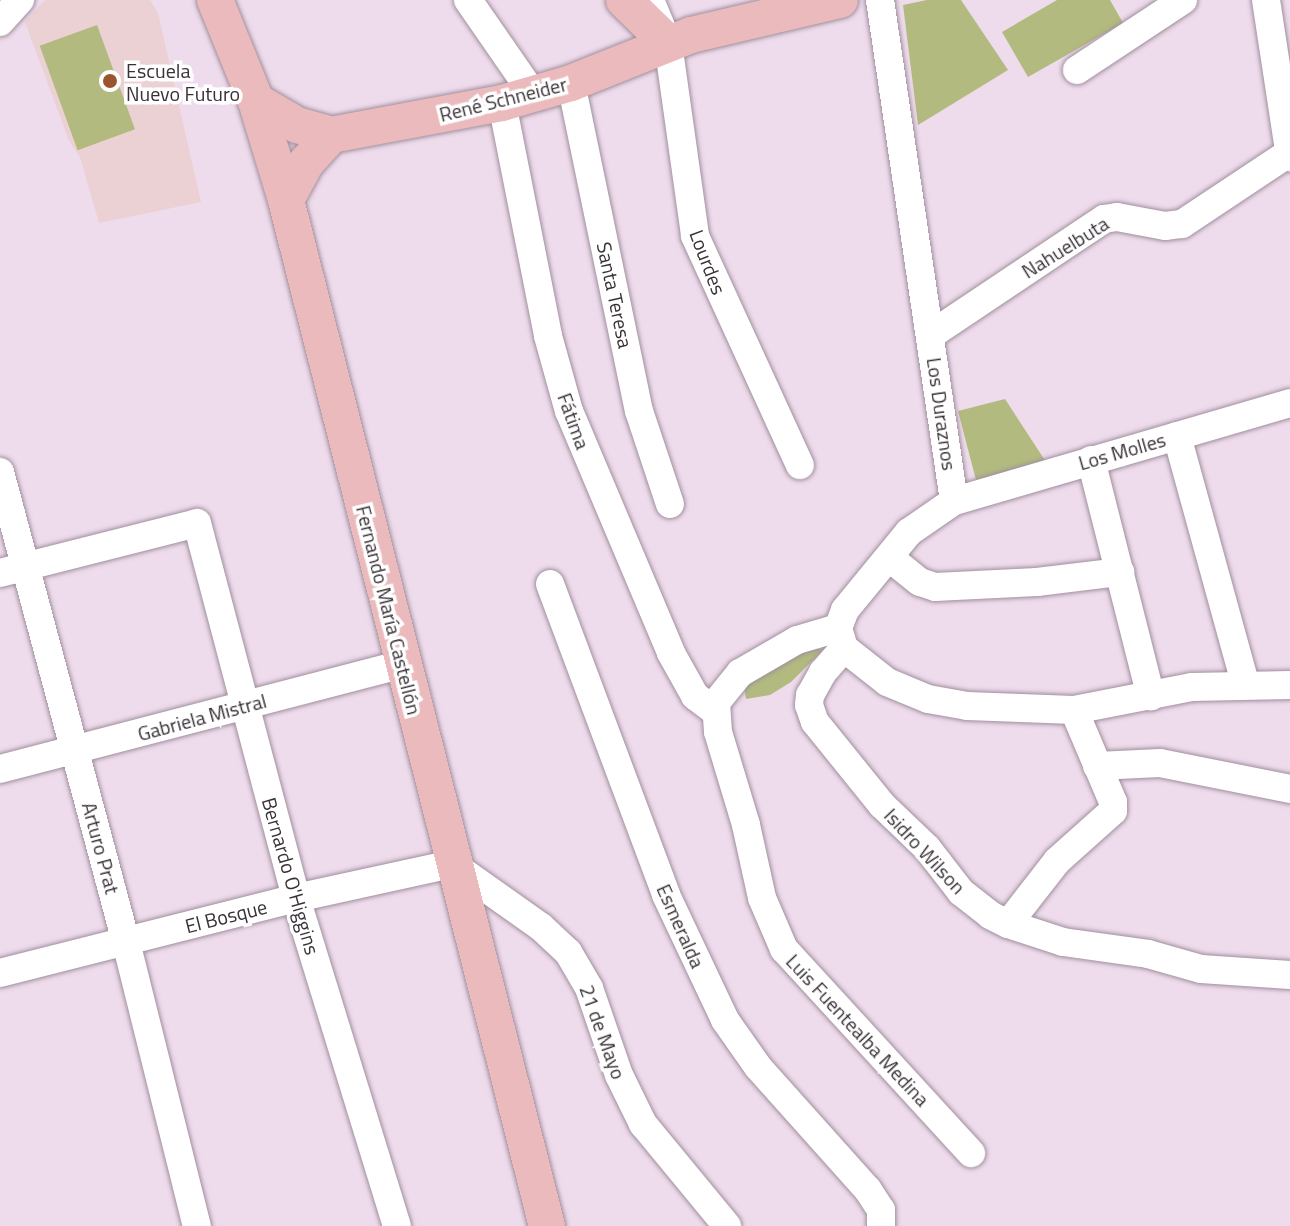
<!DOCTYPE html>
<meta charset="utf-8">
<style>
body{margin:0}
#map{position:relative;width:1290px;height:1226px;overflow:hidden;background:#eedbeb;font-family:"Titillium Web",sans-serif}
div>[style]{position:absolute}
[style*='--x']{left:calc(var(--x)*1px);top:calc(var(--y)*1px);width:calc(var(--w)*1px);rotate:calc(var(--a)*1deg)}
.education>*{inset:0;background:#ebd1d3}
.green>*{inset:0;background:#b2ba7f;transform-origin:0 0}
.roads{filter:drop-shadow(0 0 2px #a08f9e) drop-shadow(0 0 2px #a08f9e)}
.minor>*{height:28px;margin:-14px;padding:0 14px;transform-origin:14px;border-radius:14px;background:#fff}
.major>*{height:36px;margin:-18px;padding:0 18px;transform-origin:18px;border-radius:18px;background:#ebbabc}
.dots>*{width:22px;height:22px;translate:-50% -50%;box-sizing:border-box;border:4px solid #fff;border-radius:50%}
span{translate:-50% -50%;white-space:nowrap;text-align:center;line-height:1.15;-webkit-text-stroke:7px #fff;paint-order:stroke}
.poi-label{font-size:20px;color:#383137}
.left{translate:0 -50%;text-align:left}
.street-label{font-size:20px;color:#383137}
</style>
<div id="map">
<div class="education">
<div style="clip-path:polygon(45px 0,150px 0,158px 13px,201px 202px,99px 223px,80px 157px,69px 141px,25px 22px)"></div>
</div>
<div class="green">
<div style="clip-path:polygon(927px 0,961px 0,1008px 70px,918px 125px,903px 5px)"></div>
<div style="clip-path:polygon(1057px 0,1110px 0,1123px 23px,1028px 77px,1002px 32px)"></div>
<div style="left:97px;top:25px;width:111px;height:61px;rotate:70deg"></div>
<div style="clip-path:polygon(1005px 399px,1046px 462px,976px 480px,958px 411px)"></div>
<div style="clip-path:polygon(814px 646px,822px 651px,791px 682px,770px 695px,746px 699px,744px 686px)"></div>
</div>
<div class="roads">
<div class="minor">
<div style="--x:468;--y:0;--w:114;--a:55.3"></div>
<div style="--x:650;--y:0;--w:47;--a:67.3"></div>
<div style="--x:668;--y:43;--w:195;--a:82"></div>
<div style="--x:695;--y:236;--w:252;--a:65.4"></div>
<div style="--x:880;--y:0;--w:506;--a:81.6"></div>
<div style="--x:1266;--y:0;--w:159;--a:81.3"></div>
<div style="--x:0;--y:22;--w:30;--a:-48"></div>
<div style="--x:1077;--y:70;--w:127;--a:-33.4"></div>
<div style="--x:571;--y:83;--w:335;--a:78.3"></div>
<div style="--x:639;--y:411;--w:98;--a:71.6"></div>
<div style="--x:502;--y:103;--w:237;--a:78.8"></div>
<div style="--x:548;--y:336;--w:78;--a:74.4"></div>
<div style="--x:569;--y:411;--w:263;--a:67.1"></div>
<div style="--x:671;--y:653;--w:49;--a:60.8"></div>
<div style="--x:695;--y:696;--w:25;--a:37"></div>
<div style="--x:932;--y:334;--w:207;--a:-33.8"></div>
<div style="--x:1104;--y:219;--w:13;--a:-9"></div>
<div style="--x:1117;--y:217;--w:49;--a:10.6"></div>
<div style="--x:1165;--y:226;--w:17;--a:-7"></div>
<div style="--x:1182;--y:224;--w:128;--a:-33.6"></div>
<div style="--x:1290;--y:403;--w:350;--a:163.7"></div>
<div style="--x:954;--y:501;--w:55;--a:145.4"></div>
<div style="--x:909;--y:532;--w:101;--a:129.4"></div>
<div style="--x:845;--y:610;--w:19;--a:111"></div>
<div style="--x:838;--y:628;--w:21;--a:73"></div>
<div style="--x:844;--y:648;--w:55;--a:38.3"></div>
<div style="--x:887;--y:682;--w:44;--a:22.5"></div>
<div style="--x:928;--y:699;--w:40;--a:10"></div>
<div style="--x:967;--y:706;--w:107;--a:2.1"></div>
<div style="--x:1074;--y:710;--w:120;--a:-11"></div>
<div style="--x:1192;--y:687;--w:98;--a:-1.2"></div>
<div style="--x:1177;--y:436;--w:256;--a:74.6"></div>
<div style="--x:1091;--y:460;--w:244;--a:75.8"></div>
<div style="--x:0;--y:472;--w:487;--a:75"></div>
<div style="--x:126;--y:942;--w:293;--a:76"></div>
<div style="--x:890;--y:558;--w:38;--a:39"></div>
<div style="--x:920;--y:582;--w:16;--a:18"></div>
<div style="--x:935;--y:587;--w:102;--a:-2.8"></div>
<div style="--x:1037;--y:582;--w:84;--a:-6.9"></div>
<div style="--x:0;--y:573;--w:203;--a:-14.2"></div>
<div style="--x:197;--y:523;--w:388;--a:75.2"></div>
<div style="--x:296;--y:898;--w:343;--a:72.9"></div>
<div style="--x:550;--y:584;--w:332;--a:69.5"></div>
<div style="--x:666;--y:895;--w:138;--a:64.7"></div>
<div style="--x:725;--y:1020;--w:57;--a:54.9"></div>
<div style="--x:758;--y:1067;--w:165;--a:48.2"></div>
<div style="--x:868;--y:1190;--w:24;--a:57"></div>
<div style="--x:881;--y:1210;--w:16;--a:90"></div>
<div style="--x:838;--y:628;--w:43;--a:163.7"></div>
<div style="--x:797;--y:640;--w:66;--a:149.9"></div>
<div style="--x:740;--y:673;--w:38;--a:129"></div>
<div style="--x:716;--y:703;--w:29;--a:86"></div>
<div style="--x:718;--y:732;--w:97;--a:73.2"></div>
<div style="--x:746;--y:825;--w:75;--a:77.6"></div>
<div style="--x:762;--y:898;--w:56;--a:66.7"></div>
<div style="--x:784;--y:949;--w:277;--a:47.5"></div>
<div style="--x:844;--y:648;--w:32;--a:131"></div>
<div style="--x:823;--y:672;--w:26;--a:119"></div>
<div style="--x:810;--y:695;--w:10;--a:96"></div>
<div style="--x:809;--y:705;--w:18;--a:71"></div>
<div style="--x:815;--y:722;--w:107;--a:51.1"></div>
<div style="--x:882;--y:805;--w:62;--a:43.7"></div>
<div style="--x:927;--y:848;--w:56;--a:52.3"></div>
<div style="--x:961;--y:892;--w:37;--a:38"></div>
<div style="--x:990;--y:915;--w:20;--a:27"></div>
<div style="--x:1008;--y:924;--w:58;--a:18.1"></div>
<div style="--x:1063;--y:942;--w:86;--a:8"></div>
<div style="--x:1148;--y:954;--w:55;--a:15.8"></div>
<div style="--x:1201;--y:969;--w:89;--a:3.9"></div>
<div style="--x:1097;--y:766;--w:63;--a:-2.7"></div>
<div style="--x:1160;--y:763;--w:133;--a:11.3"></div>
<div style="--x:0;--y:769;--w:416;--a:-14.6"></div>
<div style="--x:1008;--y:924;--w:80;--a:-52.1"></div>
<div style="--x:1057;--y:861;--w:75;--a:-41.8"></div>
<div style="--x:1113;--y:811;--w:9;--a:-90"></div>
<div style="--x:1113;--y:802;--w:100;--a:-113"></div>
<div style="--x:0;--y:973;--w:305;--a:-14.2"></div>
<div style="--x:296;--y:898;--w:160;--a:-12.3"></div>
<div style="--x:452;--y:864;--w:109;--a:35.3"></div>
<div style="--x:541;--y:927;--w:37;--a:43"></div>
<div style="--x:568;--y:952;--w:42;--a:59.7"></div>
<div style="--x:589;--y:988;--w:92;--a:71"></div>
<div style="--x:619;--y:1075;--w:55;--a:63.9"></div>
<div style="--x:643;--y:1124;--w:132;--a:50.5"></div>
</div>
<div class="major">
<div style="--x:215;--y:0;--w:109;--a:67.9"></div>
<div style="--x:256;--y:101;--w:103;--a:73.1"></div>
<div style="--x:286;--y:200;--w:1059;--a:75.73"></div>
<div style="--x:624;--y:0;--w:62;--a:44.3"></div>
<div style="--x:256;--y:101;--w:48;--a:30.3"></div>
<div style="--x:297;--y:125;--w:35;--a:16"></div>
<div style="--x:331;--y:135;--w:174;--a:-10.6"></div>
<div style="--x:502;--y:103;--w:72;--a:-16.2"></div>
<div style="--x:571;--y:83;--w:129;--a:-21.8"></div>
<div style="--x:691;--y:35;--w:153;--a:-13.2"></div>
<div style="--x:286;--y:200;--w:42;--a:-61.6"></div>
<div style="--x:306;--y:163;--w:38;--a:-48"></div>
</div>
</div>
<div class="dots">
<div style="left:110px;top:81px;background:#9b552c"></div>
</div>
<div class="poi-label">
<span class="left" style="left:126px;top:82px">Escuela<br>Nuevo Futuro</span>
</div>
<div class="street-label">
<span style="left:503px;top:99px;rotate:-14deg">René Schneider</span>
<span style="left:1065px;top:247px;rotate:-32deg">Nahuelbuta</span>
<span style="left:708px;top:262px;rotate:69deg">Lourdes</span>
<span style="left:615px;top:295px;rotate:78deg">Santa Teresa</span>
<span style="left:942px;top:414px;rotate:82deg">Los Duraznos</span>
<span style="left:574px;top:421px;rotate:70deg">Fátima</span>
<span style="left:1122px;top:451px;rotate:-16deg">Los Molles</span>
<span style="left:389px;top:610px;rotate:76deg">Fernando María Castellón</span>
<span style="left:202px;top:717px;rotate:-15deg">Gabriela Mistral</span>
<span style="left:101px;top:848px;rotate:75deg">Arturo Prat</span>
<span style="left:925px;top:851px;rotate:47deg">Isidro Wilson</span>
<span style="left:291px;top:876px;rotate:74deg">Bernardo O'Higgins</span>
<span style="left:226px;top:916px;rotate:-14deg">El Bosque</span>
<span style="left:681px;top:926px;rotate:66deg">Esmeralda</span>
<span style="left:858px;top:1030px;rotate:47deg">Luis Fuentealba Medina</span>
<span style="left:603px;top:1032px;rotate:70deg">21 de Mayo</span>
</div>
</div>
